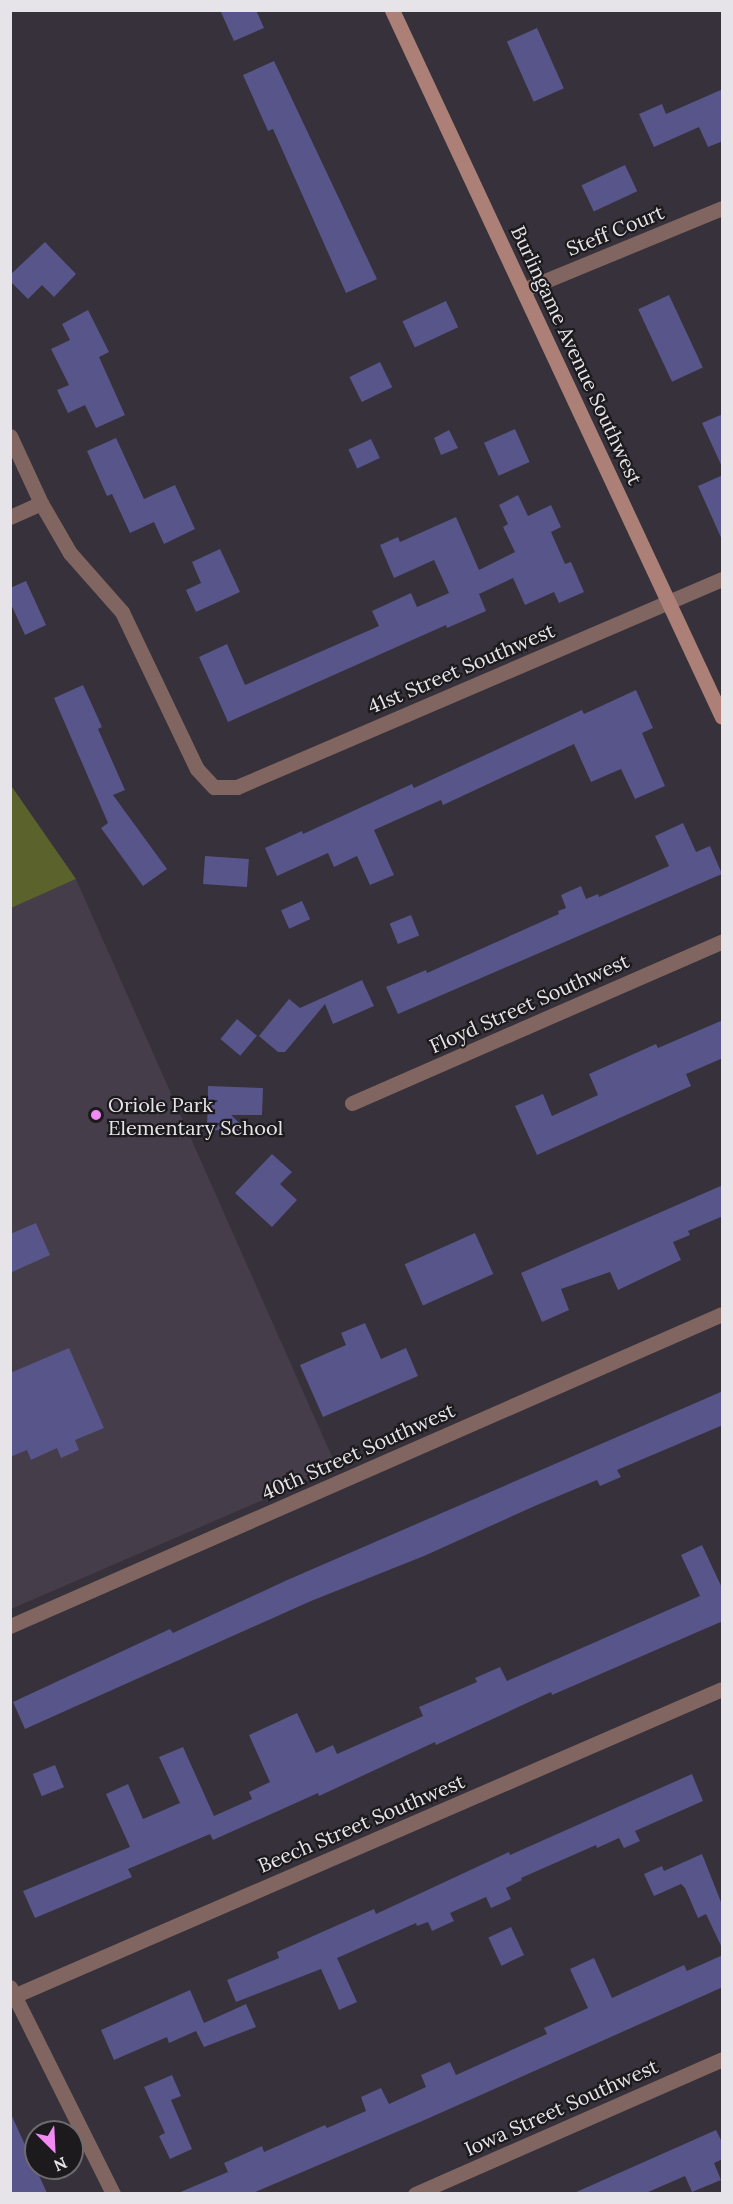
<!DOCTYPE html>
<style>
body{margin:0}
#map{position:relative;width:733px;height:2204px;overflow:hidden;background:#36313a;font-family:Lora,serif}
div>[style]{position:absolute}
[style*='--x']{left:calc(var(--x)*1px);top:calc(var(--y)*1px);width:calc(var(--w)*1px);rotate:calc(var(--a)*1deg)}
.built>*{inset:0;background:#453d4a}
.green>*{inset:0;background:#5b622b}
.building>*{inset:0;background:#575589;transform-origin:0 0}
.street>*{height:15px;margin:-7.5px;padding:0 7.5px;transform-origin:7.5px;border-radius:7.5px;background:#816560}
.secondary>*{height:15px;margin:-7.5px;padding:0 7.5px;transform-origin:7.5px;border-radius:7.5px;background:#ac8077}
.dots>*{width:16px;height:16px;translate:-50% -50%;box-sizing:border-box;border:3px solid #1d1a1e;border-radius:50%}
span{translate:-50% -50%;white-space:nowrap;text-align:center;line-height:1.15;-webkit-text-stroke:4.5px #1d1a1e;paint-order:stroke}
.street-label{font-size:20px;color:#e7e4e9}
.poi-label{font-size:20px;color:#e7e4e9}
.left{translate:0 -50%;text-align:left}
.frame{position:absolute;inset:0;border:12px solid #e7e4e9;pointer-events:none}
.north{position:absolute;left:24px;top:2120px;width:60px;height:60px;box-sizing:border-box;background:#1d1a1e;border:2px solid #6e6b6f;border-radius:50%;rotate:156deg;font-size:16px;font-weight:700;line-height:24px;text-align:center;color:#e7e4e9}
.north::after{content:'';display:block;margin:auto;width:21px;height:27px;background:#f18af3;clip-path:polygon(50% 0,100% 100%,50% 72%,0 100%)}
</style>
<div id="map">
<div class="built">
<div style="clip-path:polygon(76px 879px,337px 1468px,11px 1609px,10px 908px)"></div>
</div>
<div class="green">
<div style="clip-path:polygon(10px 784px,76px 879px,11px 908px,10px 908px)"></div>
</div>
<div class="building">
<div style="clip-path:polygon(220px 10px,256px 10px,264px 28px,234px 41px)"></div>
<div style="left:537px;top:28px;width:66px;height:33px;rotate:66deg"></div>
<div style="clip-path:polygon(274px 61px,377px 279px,346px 293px,273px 129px,268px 131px,243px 75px)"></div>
<div style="clip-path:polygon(723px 89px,723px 141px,708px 147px,699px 127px,654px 147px,639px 114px,662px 104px,666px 114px)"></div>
<div style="left:625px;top:165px;width:29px;height:48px;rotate:65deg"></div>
<div style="clip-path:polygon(45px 242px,76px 274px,54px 297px,42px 285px,28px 299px,10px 281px,10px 275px)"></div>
<div style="left:669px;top:295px;width:80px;height:34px;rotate:65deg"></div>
<div style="left:446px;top:301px;width:29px;height:48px;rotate:65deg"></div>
<div style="clip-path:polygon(88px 310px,109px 352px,99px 357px,125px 415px,96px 428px,85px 405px,68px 413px,57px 390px,69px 385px,51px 349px,70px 340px,62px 324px)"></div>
<div style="left:380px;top:362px;width:28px;height:34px;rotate:64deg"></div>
<div style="clip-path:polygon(723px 414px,723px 469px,702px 423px)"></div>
<div style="left:515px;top:429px;width:36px;height:34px;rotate:66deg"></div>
<div style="clip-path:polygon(449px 430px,458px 448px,441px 455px,434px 438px)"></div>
<div style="clip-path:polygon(116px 438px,144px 499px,175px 485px,195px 529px,164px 544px,154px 522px,130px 533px,112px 494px,107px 496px,87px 451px)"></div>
<div style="left:371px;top:439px;width:21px;height:25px;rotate:65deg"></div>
<div style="clip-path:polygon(723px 475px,723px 542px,698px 486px)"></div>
<div style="clip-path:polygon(518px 495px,528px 516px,551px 505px,561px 527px,551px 532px,565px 564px,571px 562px,584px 592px,559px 603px,554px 592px,525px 605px,513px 578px,479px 594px,486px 611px,447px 628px,446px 625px,228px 722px,199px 657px,227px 644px,245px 685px,379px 626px,372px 611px,411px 593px,417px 607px,449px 593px,434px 560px,394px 578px,380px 545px,398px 537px,400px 542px,456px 517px,479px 570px,515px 552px,503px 527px,508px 524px,499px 505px)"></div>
<div style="clip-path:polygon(220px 549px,240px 592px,196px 612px,186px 590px,201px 583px,192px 562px)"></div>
<div style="clip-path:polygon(26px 581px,46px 625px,25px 635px,10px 602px,10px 588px)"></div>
<div style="clip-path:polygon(83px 685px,102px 727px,98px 729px,125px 790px,113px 795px,167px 869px,143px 886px,101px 828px,108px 823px,54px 698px)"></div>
<div style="clip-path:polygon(636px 690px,653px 728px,642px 733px,665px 786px,635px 799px,621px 769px,591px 782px,574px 744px,443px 805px,441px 800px,374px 830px,394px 875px,370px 885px,357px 856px,334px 867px,328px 853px,277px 876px,265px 848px,302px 831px,303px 834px,412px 784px,414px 788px,582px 710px,584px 714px)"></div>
<div style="clip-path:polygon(683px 823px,696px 852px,710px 846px,722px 874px,398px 1014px,386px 987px,426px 970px,427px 973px,559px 914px,558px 911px,566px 908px,561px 895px,581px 886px,586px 899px,598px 894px,599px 897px,669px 866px,655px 836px)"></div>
<div style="left:205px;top:856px;width:44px;height:28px;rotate:4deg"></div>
<div style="left:302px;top:901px;width:20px;height:23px;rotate:66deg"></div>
<div style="left:411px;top:915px;width:22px;height:23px;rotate:68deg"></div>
<div style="clip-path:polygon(362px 980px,374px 1006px,333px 1024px,325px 1004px,285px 1052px,278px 1052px,259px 1036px,289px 999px,300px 1008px)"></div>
<div style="left:237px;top:1019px;width:26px;height:26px;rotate:40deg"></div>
<div style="clip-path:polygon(723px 1020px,723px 1058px,686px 1074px,691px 1086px,537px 1155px,515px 1106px,543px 1094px,552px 1116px,598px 1095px,589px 1074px,656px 1044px,658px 1048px)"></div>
<div style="clip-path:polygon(208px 1086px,263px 1088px,262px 1115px,231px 1115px,248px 1131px,207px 1130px)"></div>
<div style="clip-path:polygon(272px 1154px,292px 1172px,280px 1184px,297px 1200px,272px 1227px,235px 1193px)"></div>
<div style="clip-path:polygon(723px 1185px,723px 1216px,688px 1231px,690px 1235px,673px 1242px,681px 1260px,618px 1290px,610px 1272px,561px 1289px,569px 1310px,542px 1322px,521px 1273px)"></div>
<div style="clip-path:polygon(36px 1223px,50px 1255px,10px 1273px,10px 1234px)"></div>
<div style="left:475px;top:1233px;width:45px;height:77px;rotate:66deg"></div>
<div style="clip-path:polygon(365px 1323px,381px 1359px,406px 1348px,418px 1376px,323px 1417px,300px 1365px,346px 1345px,341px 1333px)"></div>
<div style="clip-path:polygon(69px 1348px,104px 1428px,75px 1440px,79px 1450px,61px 1458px,57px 1448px,31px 1460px,27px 1450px,10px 1457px,10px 1373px)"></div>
<div style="clip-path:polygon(723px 1391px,723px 1425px,617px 1470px,621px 1477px,600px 1486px,597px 1480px,537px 1505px,424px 1556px,311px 1601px,25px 1729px,13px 1702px,170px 1629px,173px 1633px,285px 1581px)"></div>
<div style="clip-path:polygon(702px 1545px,723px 1590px,723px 1621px,552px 1695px,551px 1692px,436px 1745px,435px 1742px,319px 1796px,318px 1793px,213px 1840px,210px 1834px,128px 1869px,132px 1877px,35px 1918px,23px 1891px,130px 1847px,106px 1794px,128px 1784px,143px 1819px,180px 1803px,159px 1757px,183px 1747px,214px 1816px,252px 1799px,249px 1792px,270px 1782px,249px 1735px,297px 1713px,316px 1753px,333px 1745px,337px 1754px,423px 1716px,419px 1707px,477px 1682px,475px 1678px,500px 1667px,507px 1681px,700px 1596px,681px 1555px)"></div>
<div style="left:55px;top:1765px;width:24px;height:24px;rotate:68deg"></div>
<div style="clip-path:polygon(692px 1774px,703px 1801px,635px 1831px,640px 1841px,624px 1848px,619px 1838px,597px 1848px,596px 1845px,521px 1878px,522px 1880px,506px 1888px,511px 1899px,491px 1908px,486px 1897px,450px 1913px,454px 1921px,432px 1931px,428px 1922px,417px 1926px,416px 1923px,337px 1958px,357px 2002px,339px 2010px,321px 1969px,236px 2002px,227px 1980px,279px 1958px,277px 1952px,374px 1909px,376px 1914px,509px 1852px,510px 1855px)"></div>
<div style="clip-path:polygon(702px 1854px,723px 1907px,723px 1950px,706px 1914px,698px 1918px,685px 1888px,681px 1884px,654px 1896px,644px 1874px,662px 1866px,664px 1871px)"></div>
<div style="left:511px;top:1927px;width:31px;height:25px;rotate:65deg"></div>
<div style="clip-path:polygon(723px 1955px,723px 1987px,420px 2122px,253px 2193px,178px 2193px,228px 2172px,224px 2163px,262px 2146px,264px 2152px,325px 2125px,327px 2128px,366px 2111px,361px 2097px,381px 2088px,389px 2104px,426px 2087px,421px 2075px,450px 2062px,456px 2075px,547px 2034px,544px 2028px,588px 2008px,570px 1969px,594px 1958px,612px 1998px,684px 1965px,687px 1971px)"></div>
<div style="clip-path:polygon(190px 1990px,204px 2023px,246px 2004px,256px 2027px,204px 2047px,196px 2031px,169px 2043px,167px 2037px,114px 2060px,101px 2030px)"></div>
<div style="clip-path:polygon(172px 2075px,181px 2096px,171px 2100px,192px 2149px,170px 2159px,159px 2136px,165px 2133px,144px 2087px)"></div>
<div style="clip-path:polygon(10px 2112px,47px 2193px,10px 2193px)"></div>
<div style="clip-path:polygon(716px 2130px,723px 2144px,723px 2159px,714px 2163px,721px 2180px,692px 2192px,685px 2176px,646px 2193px,574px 2193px)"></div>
</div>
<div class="street">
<div style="--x:523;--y:290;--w:215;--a:-22.4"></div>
<div style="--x:10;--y:436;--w:74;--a:65.2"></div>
<div style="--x:41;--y:503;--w:58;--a:59.9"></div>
<div style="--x:70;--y:553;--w:79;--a:48.6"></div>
<div style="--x:122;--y:612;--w:174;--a:64.5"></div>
<div style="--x:197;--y:769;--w:25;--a:47"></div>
<div style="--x:214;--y:787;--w:23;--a:0"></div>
<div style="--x:237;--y:787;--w:528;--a:-23.21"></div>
<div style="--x:10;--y:517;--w:34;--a:-24"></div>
<div style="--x:352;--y:1103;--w:404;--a:-23.6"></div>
<div style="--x:10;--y:1626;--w:777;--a:-23.66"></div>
<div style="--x:10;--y:1987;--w:231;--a:63.5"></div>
<div style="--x:16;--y:1995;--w:769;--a:-23.43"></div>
<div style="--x:415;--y:2194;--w:335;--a:-23.7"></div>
</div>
<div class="secondary">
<div style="--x:392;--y:10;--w:780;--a:64.98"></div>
</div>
<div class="dots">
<div style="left:96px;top:1115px;background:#f18af3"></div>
</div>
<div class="street-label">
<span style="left:615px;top:230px;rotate:-22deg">Steff Court</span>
<span style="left:577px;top:355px;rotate:65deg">Burlingame Avenue Southwest</span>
<span style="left:461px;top:668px;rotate:-23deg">41st Street Southwest</span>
<span style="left:529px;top:1003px;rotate:-24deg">Floyd Street Southwest</span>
<span style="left:358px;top:1451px;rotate:-24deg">40th Street Southwest</span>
<span style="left:361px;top:1823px;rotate:-23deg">Beech Street Southwest</span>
<span style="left:561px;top:2107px;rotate:-24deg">Iowa Street Southwest</span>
</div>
<div class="poi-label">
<span class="left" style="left:108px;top:1116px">Oriole Park<br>Elementary School</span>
</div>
<div class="frame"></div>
<div class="north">N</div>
</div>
